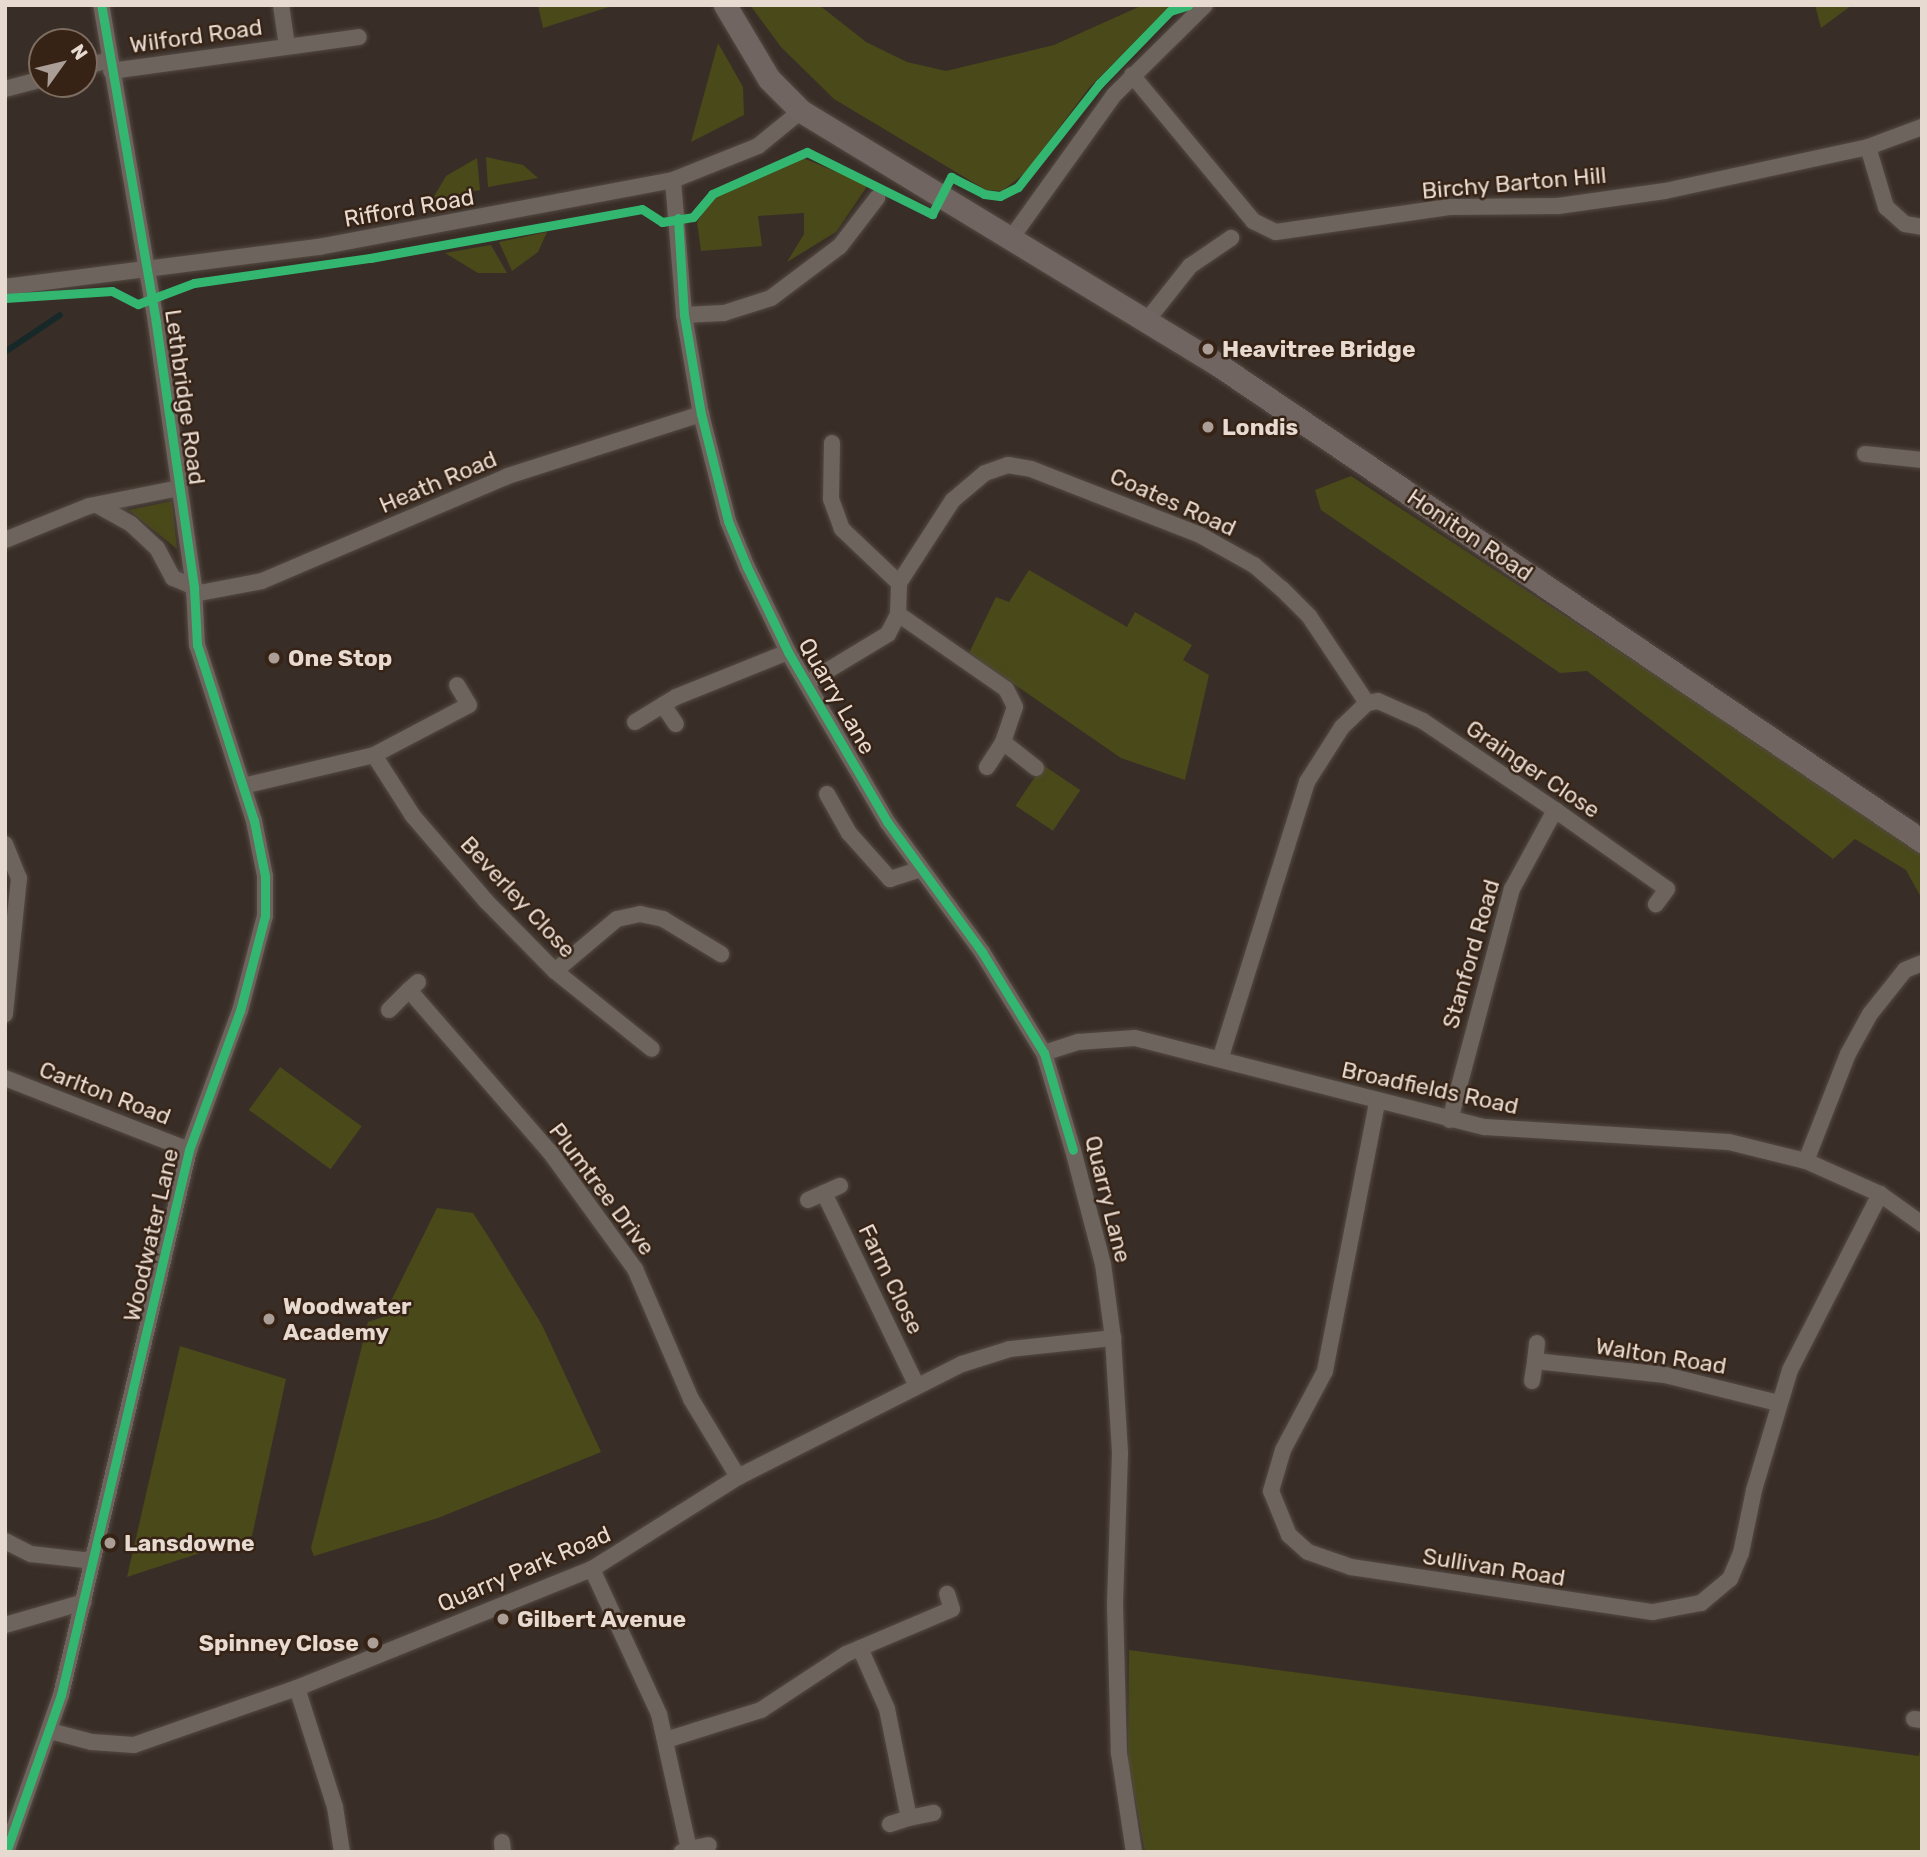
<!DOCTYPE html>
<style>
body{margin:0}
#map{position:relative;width:1927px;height:1857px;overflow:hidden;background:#392e27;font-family:Rubik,sans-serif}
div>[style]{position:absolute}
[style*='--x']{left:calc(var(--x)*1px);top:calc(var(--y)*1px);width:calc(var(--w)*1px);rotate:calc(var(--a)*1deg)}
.green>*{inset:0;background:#494919;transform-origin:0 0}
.stream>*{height:6px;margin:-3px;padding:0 3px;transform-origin:3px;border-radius:3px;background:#172828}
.roads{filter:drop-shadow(0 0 2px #544a43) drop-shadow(0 0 2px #544a43)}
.minor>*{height:16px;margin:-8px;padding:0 8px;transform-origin:8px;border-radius:8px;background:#6d645e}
.secondary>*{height:23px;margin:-11.5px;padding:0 11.5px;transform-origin:11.5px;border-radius:11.5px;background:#716561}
.cycleway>*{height:9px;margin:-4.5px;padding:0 4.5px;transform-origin:4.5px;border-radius:4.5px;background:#33b770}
.dots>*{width:19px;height:19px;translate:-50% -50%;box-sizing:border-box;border:4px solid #362315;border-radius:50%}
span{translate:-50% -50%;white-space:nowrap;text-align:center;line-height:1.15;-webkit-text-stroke:5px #362315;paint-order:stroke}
.street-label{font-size:23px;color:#e7dad1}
.poi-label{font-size:23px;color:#e7dad1;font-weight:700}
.left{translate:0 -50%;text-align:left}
.right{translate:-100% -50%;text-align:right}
.frame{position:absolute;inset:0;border:7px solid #e7dad1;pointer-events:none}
.north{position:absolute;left:28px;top:28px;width:70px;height:70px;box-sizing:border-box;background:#362315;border:2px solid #7d6c60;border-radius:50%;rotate:56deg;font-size:19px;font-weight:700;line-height:28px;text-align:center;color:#e7dad1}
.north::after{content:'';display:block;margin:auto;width:24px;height:32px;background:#aa9e96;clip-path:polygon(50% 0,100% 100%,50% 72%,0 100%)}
</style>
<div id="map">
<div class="green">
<div style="clip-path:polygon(538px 5px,615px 5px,543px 28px)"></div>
<div style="clip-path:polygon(750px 5px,819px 5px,866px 42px,907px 62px,946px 71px,1054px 45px,1143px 5px,1171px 5px,1089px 88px,1025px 173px,1002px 191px,986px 190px,834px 99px,781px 47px)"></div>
<div style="clip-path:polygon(1815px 5px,1852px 5px,1821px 28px)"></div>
<div style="clip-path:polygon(718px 43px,743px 87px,744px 115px,691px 142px)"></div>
<div style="clip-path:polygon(798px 156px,868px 185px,836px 232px,787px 262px,804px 234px,804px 213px,758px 216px,762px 246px,701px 251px,697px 222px,716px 194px)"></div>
<div style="clip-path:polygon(486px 157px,523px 165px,538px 178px,488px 187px)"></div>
<div style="clip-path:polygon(477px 158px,480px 190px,432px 200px,446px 176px)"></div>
<div style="clip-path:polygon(547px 232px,538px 252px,512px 271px,499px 242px)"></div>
<div style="clip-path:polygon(491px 245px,507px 273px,478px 273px,445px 253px)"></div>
<div style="clip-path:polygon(1351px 476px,1922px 849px,1922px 899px,1906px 870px,1855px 839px,1833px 859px,1587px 671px,1560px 673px,1321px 510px,1315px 490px)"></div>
<div style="clip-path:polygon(172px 501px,177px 549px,129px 510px)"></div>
<div style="clip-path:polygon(1029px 570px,1127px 627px,1135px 612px,1192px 645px,1183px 660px,1209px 675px,1185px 780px,1121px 758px,969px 653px,996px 597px,1009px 602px)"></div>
<div style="left:1043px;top:765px;width:45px;height:49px;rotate:34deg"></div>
<div style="left:280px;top:1067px;width:101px;height:53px;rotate:36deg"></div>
<div style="clip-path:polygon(437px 1208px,473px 1213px,488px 1236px,542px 1325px,601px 1452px,438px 1518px,314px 1556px,311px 1548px,368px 1322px,383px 1317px)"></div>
<div style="clip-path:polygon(180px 1346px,286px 1379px,252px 1536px,127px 1577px)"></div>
<div style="clip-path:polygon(1129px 1650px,1919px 1756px,1922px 1737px,1922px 1852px,1145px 1852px,1128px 1760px)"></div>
</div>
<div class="stream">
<div style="--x:5;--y:352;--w:66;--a:-33.9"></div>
</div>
<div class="roads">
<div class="minor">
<div style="--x:281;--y:5;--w:41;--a:81.7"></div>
<div style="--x:84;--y:67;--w:26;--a:-16"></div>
<div style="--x:111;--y:71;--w:250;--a:-7.8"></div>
<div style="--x:1132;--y:75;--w:190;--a:50.3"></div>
<div style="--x:1253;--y:221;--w:25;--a:26"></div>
<div style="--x:1276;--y:232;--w:175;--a:-8.2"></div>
<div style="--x:1449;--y:207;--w:109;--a:-0.5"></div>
<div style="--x:1558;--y:206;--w:108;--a:-8"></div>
<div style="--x:1665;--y:191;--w:208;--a:-12.2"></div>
<div style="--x:1868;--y:147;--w:58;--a:-20.3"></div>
<div style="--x:5;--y:89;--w:38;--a:-15"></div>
<div style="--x:1868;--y:147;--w:63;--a:73.3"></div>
<div style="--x:1886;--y:207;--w:25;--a:42"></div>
<div style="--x:1905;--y:224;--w:17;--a:10"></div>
<div style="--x:673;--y:180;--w:135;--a:85.3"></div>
<div style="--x:684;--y:315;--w:100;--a:80.3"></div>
<div style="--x:701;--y:414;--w:110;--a:75.8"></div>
<div style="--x:728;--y:521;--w:50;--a:67.6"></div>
<div style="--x:747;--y:567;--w:94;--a:64.2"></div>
<div style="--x:788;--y:652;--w:198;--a:59.7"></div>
<div style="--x:888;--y:823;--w:160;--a:53.9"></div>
<div style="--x:982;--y:952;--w:119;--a:58.5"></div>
<div style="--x:1044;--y:1053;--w:101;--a:73.4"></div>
<div style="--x:1073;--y:1150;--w:118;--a:75.3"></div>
<div style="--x:1103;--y:1264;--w:75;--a:82.3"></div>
<div style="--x:1113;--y:1338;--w:115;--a:86.5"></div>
<div style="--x:1120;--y:1453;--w:151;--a:91.9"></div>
<div style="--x:1115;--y:1604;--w:149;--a:88.5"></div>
<div style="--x:1119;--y:1753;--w:100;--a:81.4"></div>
<div style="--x:1012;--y:237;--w:175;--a:-54.3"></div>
<div style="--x:1114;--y:95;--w:128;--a:-44.7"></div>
<div style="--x:5;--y:287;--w:317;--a:-7.3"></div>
<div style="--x:319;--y:247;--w:360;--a:-10.7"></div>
<div style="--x:673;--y:180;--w:92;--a:-21.8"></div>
<div style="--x:758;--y:146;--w:55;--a:-39.1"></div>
<div style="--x:684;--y:315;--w:40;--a:-2.9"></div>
<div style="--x:724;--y:313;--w:49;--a:-17.7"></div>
<div style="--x:771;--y:298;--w:86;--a:-37"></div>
<div style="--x:840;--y:246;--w:61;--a:-52.4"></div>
<div style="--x:1148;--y:319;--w:68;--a:-51.6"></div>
<div style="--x:1190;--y:266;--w:50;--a:-34.3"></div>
<div style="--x:832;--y:443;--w:56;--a:91"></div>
<div style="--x:831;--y:499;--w:32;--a:70"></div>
<div style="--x:842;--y:529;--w:79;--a:43.5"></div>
<div style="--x:1865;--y:454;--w:57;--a:6"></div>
<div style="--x:97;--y:505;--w:39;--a:29"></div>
<div style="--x:131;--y:524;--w:35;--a:43"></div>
<div style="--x:157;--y:548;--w:34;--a:62"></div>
<div style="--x:173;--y:578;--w:23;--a:23"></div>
<div style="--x:5;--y:540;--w:91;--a:-22"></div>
<div style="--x:89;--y:506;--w:92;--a:-11.3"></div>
<div style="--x:194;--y:594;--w:69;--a:-10.8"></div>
<div style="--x:262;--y:581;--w:267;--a:-23.1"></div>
<div style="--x:508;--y:476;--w:203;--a:-17.8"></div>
<div style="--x:898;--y:614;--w:131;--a:34.8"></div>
<div style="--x:1006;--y:689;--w:20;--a:63"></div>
<div style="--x:1015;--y:707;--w:37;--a:109"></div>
<div style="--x:1003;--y:742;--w:42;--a:38.2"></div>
<div style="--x:807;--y:683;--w:95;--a:-31.2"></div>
<div style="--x:888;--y:634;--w:22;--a:-63"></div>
<div style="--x:898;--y:614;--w:31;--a:-88"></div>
<div style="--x:899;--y:583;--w:99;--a:-57"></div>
<div style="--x:953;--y:500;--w:42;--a:-40.2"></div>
<div style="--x:985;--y:473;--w:24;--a:-19"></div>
<div style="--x:1008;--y:465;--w:23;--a:10"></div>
<div style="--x:1031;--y:469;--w:181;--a:21.3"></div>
<div style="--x:1200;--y:535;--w:62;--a:29.1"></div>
<div style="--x:1254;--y:565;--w:37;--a:41"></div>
<div style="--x:1282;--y:589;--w:38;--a:45"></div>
<div style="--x:1309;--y:616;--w:105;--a:56.3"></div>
<div style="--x:1367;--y:703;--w:35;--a:136"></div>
<div style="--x:1342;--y:727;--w:65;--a:122.5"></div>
<div style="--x:1307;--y:782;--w:288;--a:107.4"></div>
<div style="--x:1367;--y:703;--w:11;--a:-10"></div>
<div style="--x:1378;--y:701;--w:49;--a:24"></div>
<div style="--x:1423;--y:721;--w:159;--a:34"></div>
<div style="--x:1555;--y:810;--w:137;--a:35.2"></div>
<div style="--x:1667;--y:889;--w:19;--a:126"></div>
<div style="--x:663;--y:705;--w:23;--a:56"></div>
<div style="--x:635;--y:722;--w:48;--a:-31.4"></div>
<div style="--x:676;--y:697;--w:121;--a:-21.9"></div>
<div style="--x:374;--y:755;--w:72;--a:57.4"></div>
<div style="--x:413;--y:816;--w:112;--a:49.3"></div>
<div style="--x:486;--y:901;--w:98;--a:45.4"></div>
<div style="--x:555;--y:971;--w:124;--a:38.8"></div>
<div style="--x:987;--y:767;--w:30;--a:-57"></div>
<div style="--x:243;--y:786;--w:135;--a:-13.3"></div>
<div style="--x:374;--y:755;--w:107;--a:-27.8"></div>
<div style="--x:469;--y:705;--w:23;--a:-121"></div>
<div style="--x:827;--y:794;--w:45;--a:60.6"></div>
<div style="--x:849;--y:833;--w:62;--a:48.3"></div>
<div style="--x:890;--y:879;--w:29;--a:-18"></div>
<div style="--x:5;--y:844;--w:37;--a:68"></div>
<div style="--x:19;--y:878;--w:137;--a:95.9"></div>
<div style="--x:555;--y:971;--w:81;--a:-40"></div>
<div style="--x:617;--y:919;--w:24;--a:-12"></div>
<div style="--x:640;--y:914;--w:24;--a:12"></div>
<div style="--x:663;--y:919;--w:68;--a:31.1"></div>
<div style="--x:418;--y:982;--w:12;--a:138"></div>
<div style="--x:409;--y:990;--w:215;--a:49"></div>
<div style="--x:550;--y:1152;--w:145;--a:54"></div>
<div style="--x:635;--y:1269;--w:142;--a:66.7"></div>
<div style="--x:691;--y:1399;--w:91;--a:58.9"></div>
<div style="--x:389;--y:1010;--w:28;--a:-45"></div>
<div style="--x:1044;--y:1053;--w:36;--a:-18"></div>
<div style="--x:1078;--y:1042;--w:57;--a:-4"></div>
<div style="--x:1135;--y:1038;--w:361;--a:14.3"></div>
<div style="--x:1485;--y:1127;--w:244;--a:3.5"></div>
<div style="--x:1729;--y:1142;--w:79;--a:13.9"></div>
<div style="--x:1806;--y:1161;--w:81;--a:24"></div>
<div style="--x:1880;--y:1194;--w:52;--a:35.5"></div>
<div style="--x:5;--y:1078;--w:198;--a:21.4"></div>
<div style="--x:1377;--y:1103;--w:273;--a:101"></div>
<div style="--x:1325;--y:1371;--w:89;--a:118"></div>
<div style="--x:1283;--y:1450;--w:43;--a:106.3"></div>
<div style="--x:1271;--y:1491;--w:48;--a:67.8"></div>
<div style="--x:1289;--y:1535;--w:25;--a:42"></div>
<div style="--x:1308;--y:1552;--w:46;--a:19.2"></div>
<div style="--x:1351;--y:1567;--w:305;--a:8.5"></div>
<div style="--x:1653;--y:1612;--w:49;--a:-10.6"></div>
<div style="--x:1701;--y:1603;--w:38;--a:-40"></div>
<div style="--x:1730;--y:1579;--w:28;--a:-67"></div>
<div style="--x:1741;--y:1553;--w:64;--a:-78.3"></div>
<div style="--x:1754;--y:1490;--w:125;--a:-73.3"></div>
<div style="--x:1790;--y:1370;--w:198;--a:-62.9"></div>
<div style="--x:1450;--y:1120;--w:239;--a:-75"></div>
<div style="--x:1512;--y:889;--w:90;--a:-61.4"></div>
<div style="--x:1806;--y:1161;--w:115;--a:-68.6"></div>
<div style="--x:1848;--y:1054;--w:46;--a:-61.2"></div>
<div style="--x:1870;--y:1014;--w:56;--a:-51.5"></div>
<div style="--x:1905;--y:970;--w:18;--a:-22"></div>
<div style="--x:824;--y:1193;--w:212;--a:64.3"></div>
<div style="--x:808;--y:1200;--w:35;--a:-24"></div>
<div style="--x:1537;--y:1343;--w:18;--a:96"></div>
<div style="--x:1535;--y:1361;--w:131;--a:6.1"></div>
<div style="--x:1665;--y:1375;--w:116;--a:13.9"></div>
<div style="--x:1532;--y:1381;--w:20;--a:-81"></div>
<div style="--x:5;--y:1541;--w:29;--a:27"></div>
<div style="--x:31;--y:1554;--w:61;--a:6.5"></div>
<div style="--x:592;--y:1569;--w:160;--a:65.2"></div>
<div style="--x:659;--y:1714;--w:138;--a:77.5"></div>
<div style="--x:689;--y:1849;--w:8;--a:157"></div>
<div style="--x:5;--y:1625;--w:82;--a:-16.2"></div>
<div style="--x:860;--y:1648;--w:67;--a:66.1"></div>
<div style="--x:887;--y:1709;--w:111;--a:78.6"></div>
<div style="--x:909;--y:1818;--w:20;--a:162"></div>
<div style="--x:297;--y:1688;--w:125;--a:72.3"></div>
<div style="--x:335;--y:1807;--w:46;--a:81.2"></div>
<div style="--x:1914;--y:1719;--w:8;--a:7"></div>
<div style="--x:50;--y:1731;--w:43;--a:14.7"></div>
<div style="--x:92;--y:1742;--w:42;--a:4.1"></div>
<div style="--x:134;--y:1745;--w:173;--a:-19.3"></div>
<div style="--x:297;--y:1688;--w:318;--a:-22"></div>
<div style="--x:592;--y:1569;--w:173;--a:-32.2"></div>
<div style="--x:738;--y:1477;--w:251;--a:-26.8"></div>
<div style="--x:962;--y:1364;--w:50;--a:-17.4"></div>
<div style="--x:1010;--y:1349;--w:104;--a:-6.1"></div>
<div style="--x:666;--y:1740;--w:100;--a:-17.5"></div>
<div style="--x:761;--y:1710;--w:102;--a:-33.4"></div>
<div style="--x:846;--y:1654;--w:115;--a:-23"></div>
<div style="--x:952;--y:1609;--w:16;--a:-108"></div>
<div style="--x:909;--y:1818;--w:25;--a:-12"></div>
<div style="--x:502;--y:1842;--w:10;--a:84"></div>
<div style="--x:689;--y:1849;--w:20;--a:-11"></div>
<div style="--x:6;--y:1852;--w:166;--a:-70.7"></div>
<div style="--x:61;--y:1695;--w:560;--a:-76.78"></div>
<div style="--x:189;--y:1150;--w:148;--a:-69.9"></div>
<div style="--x:240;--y:1011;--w:98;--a:-75.3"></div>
<div style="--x:265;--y:916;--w:40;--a:-90"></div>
<div style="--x:265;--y:876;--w:56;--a:-101.3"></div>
<div style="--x:254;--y:821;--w:185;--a:-107.9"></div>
<div style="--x:197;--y:645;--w:58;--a:-93"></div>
<div style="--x:194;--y:587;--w:268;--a:-98.2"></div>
<div style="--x:156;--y:322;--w:322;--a:-99.8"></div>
</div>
<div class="secondary">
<div style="--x:725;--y:5;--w:86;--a:59.3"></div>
<div style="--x:769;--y:79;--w:45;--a:45"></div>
<div style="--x:801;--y:111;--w:490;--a:31.3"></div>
<div style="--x:1220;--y:366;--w:848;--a:34.08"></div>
</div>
</div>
<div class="cycleway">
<div style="--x:678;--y:218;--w:97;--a:86.5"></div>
<div style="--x:684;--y:315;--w:100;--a:80.3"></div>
<div style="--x:701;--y:414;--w:110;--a:75.8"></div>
<div style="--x:728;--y:521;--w:50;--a:67.6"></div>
<div style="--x:747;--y:567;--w:94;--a:64.2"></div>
<div style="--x:788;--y:652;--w:198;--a:59.7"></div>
<div style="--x:888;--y:823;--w:160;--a:53.9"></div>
<div style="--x:982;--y:952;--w:119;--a:58.5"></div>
<div style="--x:1044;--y:1053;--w:101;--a:73.4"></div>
<div style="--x:5;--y:298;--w:107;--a:-3.7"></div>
<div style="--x:112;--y:291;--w:29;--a:27"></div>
<div style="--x:138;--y:304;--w:60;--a:-20.6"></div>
<div style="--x:194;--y:283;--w:178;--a:-8.1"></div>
<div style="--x:370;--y:258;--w:276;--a:-10.2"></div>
<div style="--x:642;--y:209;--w:24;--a:33"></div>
<div style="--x:662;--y:222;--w:31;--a:-9"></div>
<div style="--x:693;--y:217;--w:30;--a:-50"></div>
<div style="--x:712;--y:194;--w:104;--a:-23.9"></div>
<div style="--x:807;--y:152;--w:140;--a:26.4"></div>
<div style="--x:932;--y:214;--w:42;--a:-62.8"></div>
<div style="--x:951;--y:177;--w:37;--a:27"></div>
<div style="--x:984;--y:194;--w:16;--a:7"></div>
<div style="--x:1000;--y:196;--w:20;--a:-27"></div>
<div style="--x:1018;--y:187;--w:131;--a:-51.8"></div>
<div style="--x:1099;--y:84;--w:102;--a:-45.8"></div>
<div style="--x:1170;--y:11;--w:19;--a:-18"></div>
<div style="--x:6;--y:1852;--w:166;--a:-70.7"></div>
<div style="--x:61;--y:1695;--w:560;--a:-76.78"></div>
<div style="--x:189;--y:1150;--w:148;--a:-69.9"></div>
<div style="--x:240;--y:1011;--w:98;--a:-75.3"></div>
<div style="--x:265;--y:916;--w:40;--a:-90"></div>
<div style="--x:265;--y:876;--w:56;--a:-101.3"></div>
<div style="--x:254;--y:821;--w:185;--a:-107.9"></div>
<div style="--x:197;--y:645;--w:58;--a:-93"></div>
<div style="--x:194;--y:587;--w:268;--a:-98.2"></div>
<div style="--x:156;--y:322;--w:322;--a:-99.8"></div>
</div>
<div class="dots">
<div style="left:1208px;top:349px;background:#aa9e96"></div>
<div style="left:1208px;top:427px;background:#aa9e96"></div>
<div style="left:274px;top:658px;background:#aa9e96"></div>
<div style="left:269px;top:1319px;background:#aa9e96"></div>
<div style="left:110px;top:1543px;background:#aa9e96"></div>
<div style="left:503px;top:1619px;background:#aa9e96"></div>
<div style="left:373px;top:1643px;background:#aa9e96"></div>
</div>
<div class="street-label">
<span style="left:196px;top:36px;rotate:-8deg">Wilford Road</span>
<span style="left:1514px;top:183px;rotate:-5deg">Birchy Barton Hill</span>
<span style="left:409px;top:208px;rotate:-10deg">Rifford Road</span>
<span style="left:185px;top:397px;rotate:82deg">Lethbridge Road</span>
<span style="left:438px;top:482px;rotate:-23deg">Heath Road</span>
<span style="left:1173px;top:502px;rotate:24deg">Coates Road</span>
<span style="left:1470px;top:535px;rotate:34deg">Honiton Road</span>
<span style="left:837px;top:696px;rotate:60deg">Quarry Lane</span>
<span style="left:1533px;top:769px;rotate:34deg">Grainger Close</span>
<span style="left:518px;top:897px;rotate:47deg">Beverley Close</span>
<span style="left:1471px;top:954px;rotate:-74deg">Stanford Road</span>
<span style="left:1430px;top:1088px;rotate:12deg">Broadfields Road</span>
<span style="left:105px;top:1093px;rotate:21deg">Carlton Road</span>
<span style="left:602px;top:1189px;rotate:53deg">Plumtree Drive</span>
<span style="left:1108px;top:1199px;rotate:76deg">Quarry Lane</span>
<span style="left:151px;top:1235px;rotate:-77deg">Woodwater Lane</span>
<span style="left:891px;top:1279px;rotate:64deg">Farm Close</span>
<span style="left:1661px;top:1356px;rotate:9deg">Walton Road</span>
<span style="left:1494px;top:1567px;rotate:9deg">Sullivan Road</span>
<span style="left:524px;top:1569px;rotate:-23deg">Quarry Park Road</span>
</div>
<div class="poi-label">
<span class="left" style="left:1222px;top:349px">Heavitree Bridge</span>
<span class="left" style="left:1222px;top:427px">Londis</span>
<span class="left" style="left:288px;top:658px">One Stop</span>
<span class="left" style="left:283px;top:1319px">Woodwater<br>Academy</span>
<span class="left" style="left:124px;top:1543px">Lansdowne</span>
<span class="left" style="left:517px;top:1619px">Gilbert Avenue</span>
<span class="right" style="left:359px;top:1643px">Spinney Close</span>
</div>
<div class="frame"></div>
<div class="north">N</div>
</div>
